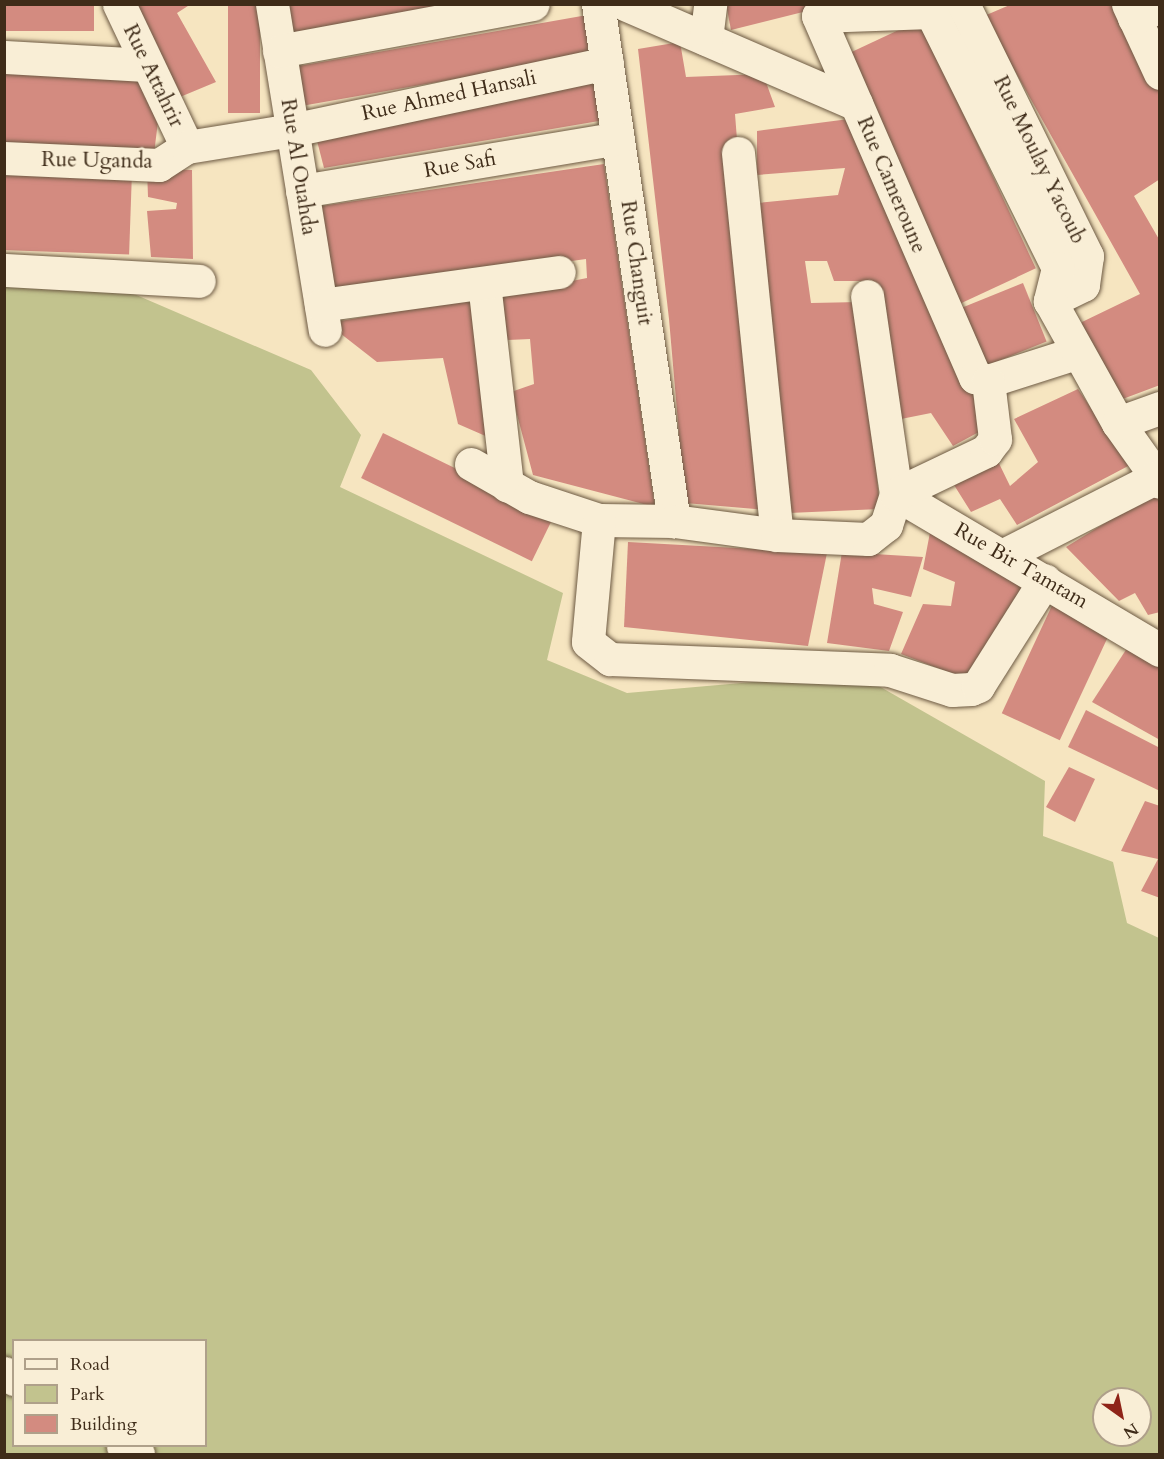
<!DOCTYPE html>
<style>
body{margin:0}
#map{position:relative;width:1164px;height:1459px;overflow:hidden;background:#f6e5c0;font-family:Cardo,serif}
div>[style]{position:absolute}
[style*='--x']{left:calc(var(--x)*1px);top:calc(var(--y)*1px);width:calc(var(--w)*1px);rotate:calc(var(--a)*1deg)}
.green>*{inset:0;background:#c2c38e}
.building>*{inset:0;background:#d38b80;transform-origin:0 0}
.roads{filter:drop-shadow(0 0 2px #6d5a43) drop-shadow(0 0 2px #6d5a43)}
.minor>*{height:33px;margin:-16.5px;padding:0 16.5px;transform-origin:16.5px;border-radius:16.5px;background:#f9eed6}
span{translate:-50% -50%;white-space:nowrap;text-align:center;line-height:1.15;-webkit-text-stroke:5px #f9eed6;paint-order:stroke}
.street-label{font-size:21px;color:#3f2c19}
.frame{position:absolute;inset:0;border:6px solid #3f2c19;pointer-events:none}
.legend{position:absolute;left:12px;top:1339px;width:195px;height:108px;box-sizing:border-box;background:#f9eed6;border:2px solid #afa08a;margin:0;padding:8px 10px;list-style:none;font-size:18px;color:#3f2c19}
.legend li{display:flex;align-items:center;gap:12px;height:30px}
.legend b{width:30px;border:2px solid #afa08a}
.north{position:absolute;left:1092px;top:1387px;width:60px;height:60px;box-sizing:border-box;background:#f9eed6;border:2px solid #afa08a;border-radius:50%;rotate:147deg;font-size:16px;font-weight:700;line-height:24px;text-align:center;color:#3f2c19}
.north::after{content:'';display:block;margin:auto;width:21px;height:27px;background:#8f2418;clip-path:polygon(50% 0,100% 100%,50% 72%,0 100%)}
</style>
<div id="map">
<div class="green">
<div style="clip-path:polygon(evenodd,4px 287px,134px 294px,311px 370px,361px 435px,340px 487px,563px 593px,547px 660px,627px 693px,856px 673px,1045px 781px,1043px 836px,1113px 862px,1127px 923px,1159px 938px,1159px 1454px,5px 1454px,4px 287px,14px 1340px,206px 1340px,206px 1446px,14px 1446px,14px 1340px,4px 287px,1104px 1399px,1140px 1399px,1140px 1435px,1104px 1435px,1104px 1399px)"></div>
</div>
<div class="building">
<div style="left:4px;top:4px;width:90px;height:27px"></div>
<div style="clip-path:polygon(134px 4px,191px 4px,177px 13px,216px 82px,180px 97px)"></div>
<div style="left:228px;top:4px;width:32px;height:109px"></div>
<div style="clip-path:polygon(280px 4px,452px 4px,285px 36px)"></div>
<div style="clip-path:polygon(726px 4px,810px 4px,811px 10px,731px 30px)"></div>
<div style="clip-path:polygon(1012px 4px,1113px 4px,1160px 93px,1160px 179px,1134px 196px,1160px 241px,1160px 385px,1112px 403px,1079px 344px,1082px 322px,1140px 294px,984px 16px)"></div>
<div style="left:593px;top:14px;width:40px;height:309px;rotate:80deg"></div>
<div style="left:920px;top:20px;width:274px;height:92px;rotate:65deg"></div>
<div style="clip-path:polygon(680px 42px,686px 77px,763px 74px,775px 107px,735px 114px,766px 510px,685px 503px,669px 319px,638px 49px)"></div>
<div style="clip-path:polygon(5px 66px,140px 75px,159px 113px,154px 154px,5px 146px)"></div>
<div style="clip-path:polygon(598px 76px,599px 121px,324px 168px,315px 133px)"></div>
<div style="clip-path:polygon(849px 119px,990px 426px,953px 446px,931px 413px,896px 420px,873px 281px,834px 281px,827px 261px,805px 261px,811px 303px,860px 302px,880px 509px,789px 513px,758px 203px,838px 195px,845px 168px,757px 175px,757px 131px)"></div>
<div style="clip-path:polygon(604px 164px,655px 507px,533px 475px,511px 392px,534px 384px,530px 339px,507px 340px,502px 295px,587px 278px,586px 259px,330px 294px,321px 206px)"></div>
<div style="left:4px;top:169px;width:128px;height:81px;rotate:2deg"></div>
<div style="clip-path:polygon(147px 169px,192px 170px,193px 259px,151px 257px,147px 211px,176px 209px,177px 203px,148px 197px)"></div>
<div style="left:1023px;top:283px;width:63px;height:72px;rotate:68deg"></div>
<div style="clip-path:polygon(477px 298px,497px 441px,458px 424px,443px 358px,377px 362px,336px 330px,340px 321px)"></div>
<div style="clip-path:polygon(1078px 389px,1130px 465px,1017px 525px,1000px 499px,971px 512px,949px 477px,992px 449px,1010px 486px,1038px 462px,1014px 419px)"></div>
<div style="left:383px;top:433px;width:190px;height:50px;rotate:26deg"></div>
<div style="clip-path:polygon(1154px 493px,1160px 503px,1160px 612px,1148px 615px,1135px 593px,1119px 601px,1066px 547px)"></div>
<div style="clip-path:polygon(932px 522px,1028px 581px,971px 681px,901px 654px,923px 604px,951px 606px,955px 582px,923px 569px)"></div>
<div style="clip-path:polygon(628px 542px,827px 553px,808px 646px,624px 627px)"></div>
<div style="clip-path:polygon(842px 552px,923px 557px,911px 597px,872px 588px,874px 604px,903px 612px,889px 651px,827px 643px)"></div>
<div style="left:1055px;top:599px;width:64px;height:126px;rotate:25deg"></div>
<div style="clip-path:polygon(1133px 639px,1160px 657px,1160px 740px,1092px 702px)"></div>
<div style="clip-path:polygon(1086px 710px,1160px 748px,1160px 791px,1068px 747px)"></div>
<div style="clip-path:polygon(1069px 767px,1095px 779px,1075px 822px,1046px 807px)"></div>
<div style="clip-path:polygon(1145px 801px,1160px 806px,1160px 898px,1141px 891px,1158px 859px,1121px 851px)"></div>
</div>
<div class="roads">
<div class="minor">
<div style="--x:119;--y:4;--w:158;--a:64.6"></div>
<div style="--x:272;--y:4;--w:330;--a:80.8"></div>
<div style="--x:598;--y:4;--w:523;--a:81.64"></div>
<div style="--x:625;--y:4;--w:252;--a:23.4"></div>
<div style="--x:950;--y:4;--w:21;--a:157"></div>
<div style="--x:931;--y:12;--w:113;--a:178"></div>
<div style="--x:818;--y:16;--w:394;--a:66.5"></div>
<div style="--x:975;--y:377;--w:14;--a:17"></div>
<div style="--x:988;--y:381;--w:92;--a:-17.7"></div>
<div style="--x:963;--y:4;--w:281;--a:63.8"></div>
<div style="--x:1087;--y:256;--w:29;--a:98"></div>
<div style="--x:1083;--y:285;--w:37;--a:154"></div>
<div style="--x:1128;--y:4;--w:76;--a:65.1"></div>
<div style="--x:931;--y:12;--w:286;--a:63.6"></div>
<div style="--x:1058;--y:268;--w:34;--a:104"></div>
<div style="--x:1050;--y:301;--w:140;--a:60.9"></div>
<div style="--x:1118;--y:423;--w:72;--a:54.6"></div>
<div style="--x:1134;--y:18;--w:29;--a:-25"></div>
<div style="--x:706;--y:39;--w:35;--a:-83"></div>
<div style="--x:279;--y:51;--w:258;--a:-10.5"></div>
<div style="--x:4;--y:57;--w:143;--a:3.2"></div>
<div style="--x:738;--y:153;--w:384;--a:84.2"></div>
<div style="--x:4;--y:158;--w:155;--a:2.6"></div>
<div style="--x:159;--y:165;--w:33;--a:-33"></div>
<div style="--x:187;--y:147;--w:106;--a:-9.2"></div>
<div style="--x:292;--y:130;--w:322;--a:-12"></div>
<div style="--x:302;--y:191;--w:320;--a:-9.5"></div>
<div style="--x:4;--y:270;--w:195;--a:3.2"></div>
<div style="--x:484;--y:283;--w:204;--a:83.5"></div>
<div style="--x:321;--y:305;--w:240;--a:-7.9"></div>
<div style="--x:1118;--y:423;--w:45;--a:-19.7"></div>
<div style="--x:471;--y:464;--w:67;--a:29.6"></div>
<div style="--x:529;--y:497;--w:74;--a:18.2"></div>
<div style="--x:599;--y:520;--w:75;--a:0.8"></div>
<div style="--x:674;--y:521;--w:104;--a:7.7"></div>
<div style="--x:777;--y:535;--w:91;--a:2.5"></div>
<div style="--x:868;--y:539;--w:23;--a:-38"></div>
<div style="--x:886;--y:525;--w:33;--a:-72"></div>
<div style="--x:896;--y:494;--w:200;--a:-98.3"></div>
<div style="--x:896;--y:494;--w:307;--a:30.6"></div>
<div style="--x:896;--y:494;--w:100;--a:-25.5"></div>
<div style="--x:986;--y:451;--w:15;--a:-53"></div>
<div style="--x:995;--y:439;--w:58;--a:-96.9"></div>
<div style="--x:599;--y:520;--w:122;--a:95.2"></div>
<div style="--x:588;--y:642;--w:28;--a:38"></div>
<div style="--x:610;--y:659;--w:280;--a:2.2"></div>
<div style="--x:890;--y:670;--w:65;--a:17.9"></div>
<div style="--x:952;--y:690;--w:19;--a:-3"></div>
<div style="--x:971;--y:689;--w:8;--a:-23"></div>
<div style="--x:978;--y:686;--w:125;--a:-57.7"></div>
<div style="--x:1004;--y:555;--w:172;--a:-27"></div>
<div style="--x:4;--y:1373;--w:12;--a:31"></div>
<div style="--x:123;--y:1446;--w:17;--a:28"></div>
</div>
</div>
<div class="street-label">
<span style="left:153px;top:76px;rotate:64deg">Rue Attahrir</span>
<span style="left:449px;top:96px;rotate:-12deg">Rue Ahmed Hansali</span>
<span style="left:1039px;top:160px;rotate:64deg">Rue Moulay Yacoub</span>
<span style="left:97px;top:161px;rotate:1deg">Rue Uganda</span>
<span style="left:460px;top:165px;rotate:-10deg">Rue Safi</span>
<span style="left:298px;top:167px;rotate:81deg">Rue Al Ouahda</span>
<span style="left:891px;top:185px;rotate:67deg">Rue Cameroune</span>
<span style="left:636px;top:263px;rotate:82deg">Rue Changuit</span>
<span style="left:1021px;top:566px;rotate:30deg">Rue Bir Tamtam</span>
</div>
<div class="frame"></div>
<ul class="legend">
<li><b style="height:8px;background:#f9eed6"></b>Road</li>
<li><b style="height:16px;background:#c2c38e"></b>Park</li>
<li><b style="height:16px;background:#d38b80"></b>Building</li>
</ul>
<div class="north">N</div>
</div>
